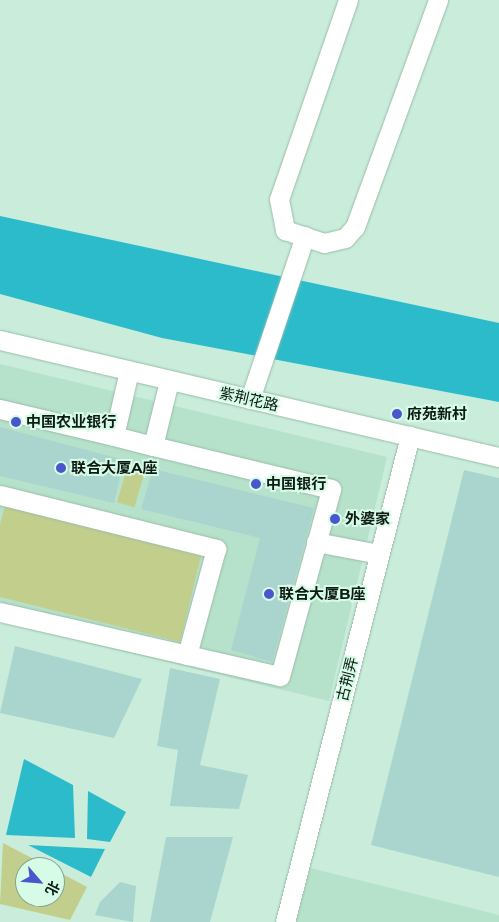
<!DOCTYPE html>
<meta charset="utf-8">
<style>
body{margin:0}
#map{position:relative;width:499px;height:922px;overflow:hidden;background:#c9edda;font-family:Montserrat,"Noto Sans SC",sans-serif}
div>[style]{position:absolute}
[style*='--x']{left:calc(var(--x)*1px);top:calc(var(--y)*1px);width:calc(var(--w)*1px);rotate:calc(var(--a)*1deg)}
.built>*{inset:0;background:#b6e1ca}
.green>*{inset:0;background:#c2ce8b;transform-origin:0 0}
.water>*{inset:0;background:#2cbbcb}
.building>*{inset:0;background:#aad5ce}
.roads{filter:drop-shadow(0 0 1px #99bca9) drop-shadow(0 0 1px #99bca9)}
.minor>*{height:19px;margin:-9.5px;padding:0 9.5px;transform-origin:9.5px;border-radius:9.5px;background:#fff}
.dots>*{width:14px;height:14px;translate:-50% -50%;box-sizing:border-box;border:2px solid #d6fbe7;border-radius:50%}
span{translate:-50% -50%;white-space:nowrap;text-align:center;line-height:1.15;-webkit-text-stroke:4px #d6fbe7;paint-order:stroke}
.street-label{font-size:15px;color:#0e1b14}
.poi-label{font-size:15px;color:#0e1b14;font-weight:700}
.left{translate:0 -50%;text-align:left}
.north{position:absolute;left:15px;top:857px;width:50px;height:50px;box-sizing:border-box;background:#d6fbe7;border:1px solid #86a193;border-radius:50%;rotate:117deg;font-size:14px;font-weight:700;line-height:20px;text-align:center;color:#0e1b14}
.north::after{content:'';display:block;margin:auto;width:18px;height:22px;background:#4a56cb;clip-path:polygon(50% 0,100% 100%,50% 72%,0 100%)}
</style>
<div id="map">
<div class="built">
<div style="clip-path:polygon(0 364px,387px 457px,329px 701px,0 622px)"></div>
<div style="clip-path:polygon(310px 868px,499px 915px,499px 922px,296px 922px)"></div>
</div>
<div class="green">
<div style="left:129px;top:461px;width:18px;height:43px;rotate:16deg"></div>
<div style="clip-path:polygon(5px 506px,201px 556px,180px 642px,0 597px,0 525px)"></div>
<div style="clip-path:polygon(3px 843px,49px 867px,25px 867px,25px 897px,55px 897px,55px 870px,87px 887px,70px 920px,0 904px)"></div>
</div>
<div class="water">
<div style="clip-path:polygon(0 216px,499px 323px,499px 402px,162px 338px,0 294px)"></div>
<div style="clip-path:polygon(24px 759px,73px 785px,75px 838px,6px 835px)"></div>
<div style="clip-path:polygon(88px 791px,126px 812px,110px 842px,87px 839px)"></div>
<div style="clip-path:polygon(28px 845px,105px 849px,91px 877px)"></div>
</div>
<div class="building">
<div style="clip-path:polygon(0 427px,124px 460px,114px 503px,0 476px)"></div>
<div style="clip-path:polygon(153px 469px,314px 508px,272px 662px,231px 650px,260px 538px,141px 509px)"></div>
<div style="clip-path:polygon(464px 470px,499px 478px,499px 877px,371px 845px)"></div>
<div style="clip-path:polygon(15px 646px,142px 679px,114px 738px,0 713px)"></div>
<div style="clip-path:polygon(170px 668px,220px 679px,200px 765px,248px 775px,239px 809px,170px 806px,178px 750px,157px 746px)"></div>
<div style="clip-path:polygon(166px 837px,233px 837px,210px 922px,150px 922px)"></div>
<div style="clip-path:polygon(120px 882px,136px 886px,133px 922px,95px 915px,100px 902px)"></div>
</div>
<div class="roads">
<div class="minor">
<div style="--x:348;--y:0;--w:211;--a:109.1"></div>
<div style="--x:279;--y:199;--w:32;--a:79"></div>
<div style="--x:285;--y:230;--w:41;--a:18.4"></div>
<div style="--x:324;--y:243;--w:22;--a:-13"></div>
<div style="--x:345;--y:238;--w:15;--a:-48"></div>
<div style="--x:355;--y:227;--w:242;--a:-69.9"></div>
<div style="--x:0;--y:340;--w:513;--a:13.2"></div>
<div style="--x:250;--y:399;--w:172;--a:-71.4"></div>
<div style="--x:0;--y:409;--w:117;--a:13.3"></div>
<div style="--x:114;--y:436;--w:67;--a:-77"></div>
<div style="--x:114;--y:436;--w:40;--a:14.4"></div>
<div style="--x:0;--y:495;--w:223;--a:14"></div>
<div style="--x:216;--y:549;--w:110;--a:105.3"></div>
<div style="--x:316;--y:542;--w:64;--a:10.8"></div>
<div style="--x:0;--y:612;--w:287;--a:12.9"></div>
<div style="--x:280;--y:676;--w:194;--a:-74.7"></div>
<div style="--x:331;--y:489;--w:183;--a:-166.4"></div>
<div style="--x:153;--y:446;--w:67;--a:-76.2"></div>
<div style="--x:285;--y:922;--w:502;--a:-75.58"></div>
</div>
</div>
<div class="dots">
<div style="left:397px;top:414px;background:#4a56cb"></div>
<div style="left:16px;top:422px;background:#4a56cb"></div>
<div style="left:61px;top:468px;background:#4a56cb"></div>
<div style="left:256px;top:484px;background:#4a56cb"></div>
<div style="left:335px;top:519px;background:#4a56cb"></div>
<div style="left:269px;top:594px;background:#4a56cb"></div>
</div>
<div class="street-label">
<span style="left:249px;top:399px;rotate:13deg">紫荆花路</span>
<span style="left:347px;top:679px;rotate:-76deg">古荆弄</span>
</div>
<div class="poi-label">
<span class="left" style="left:407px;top:414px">府苑新村</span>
<span class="left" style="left:26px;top:422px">中国农业银行</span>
<span class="left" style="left:71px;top:468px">联合大厦A座</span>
<span class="left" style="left:266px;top:484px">中国银行</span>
<span class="left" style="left:345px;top:519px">外婆家</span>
<span class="left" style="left:279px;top:594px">联合大厦B座</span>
</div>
<div class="north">北</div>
</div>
